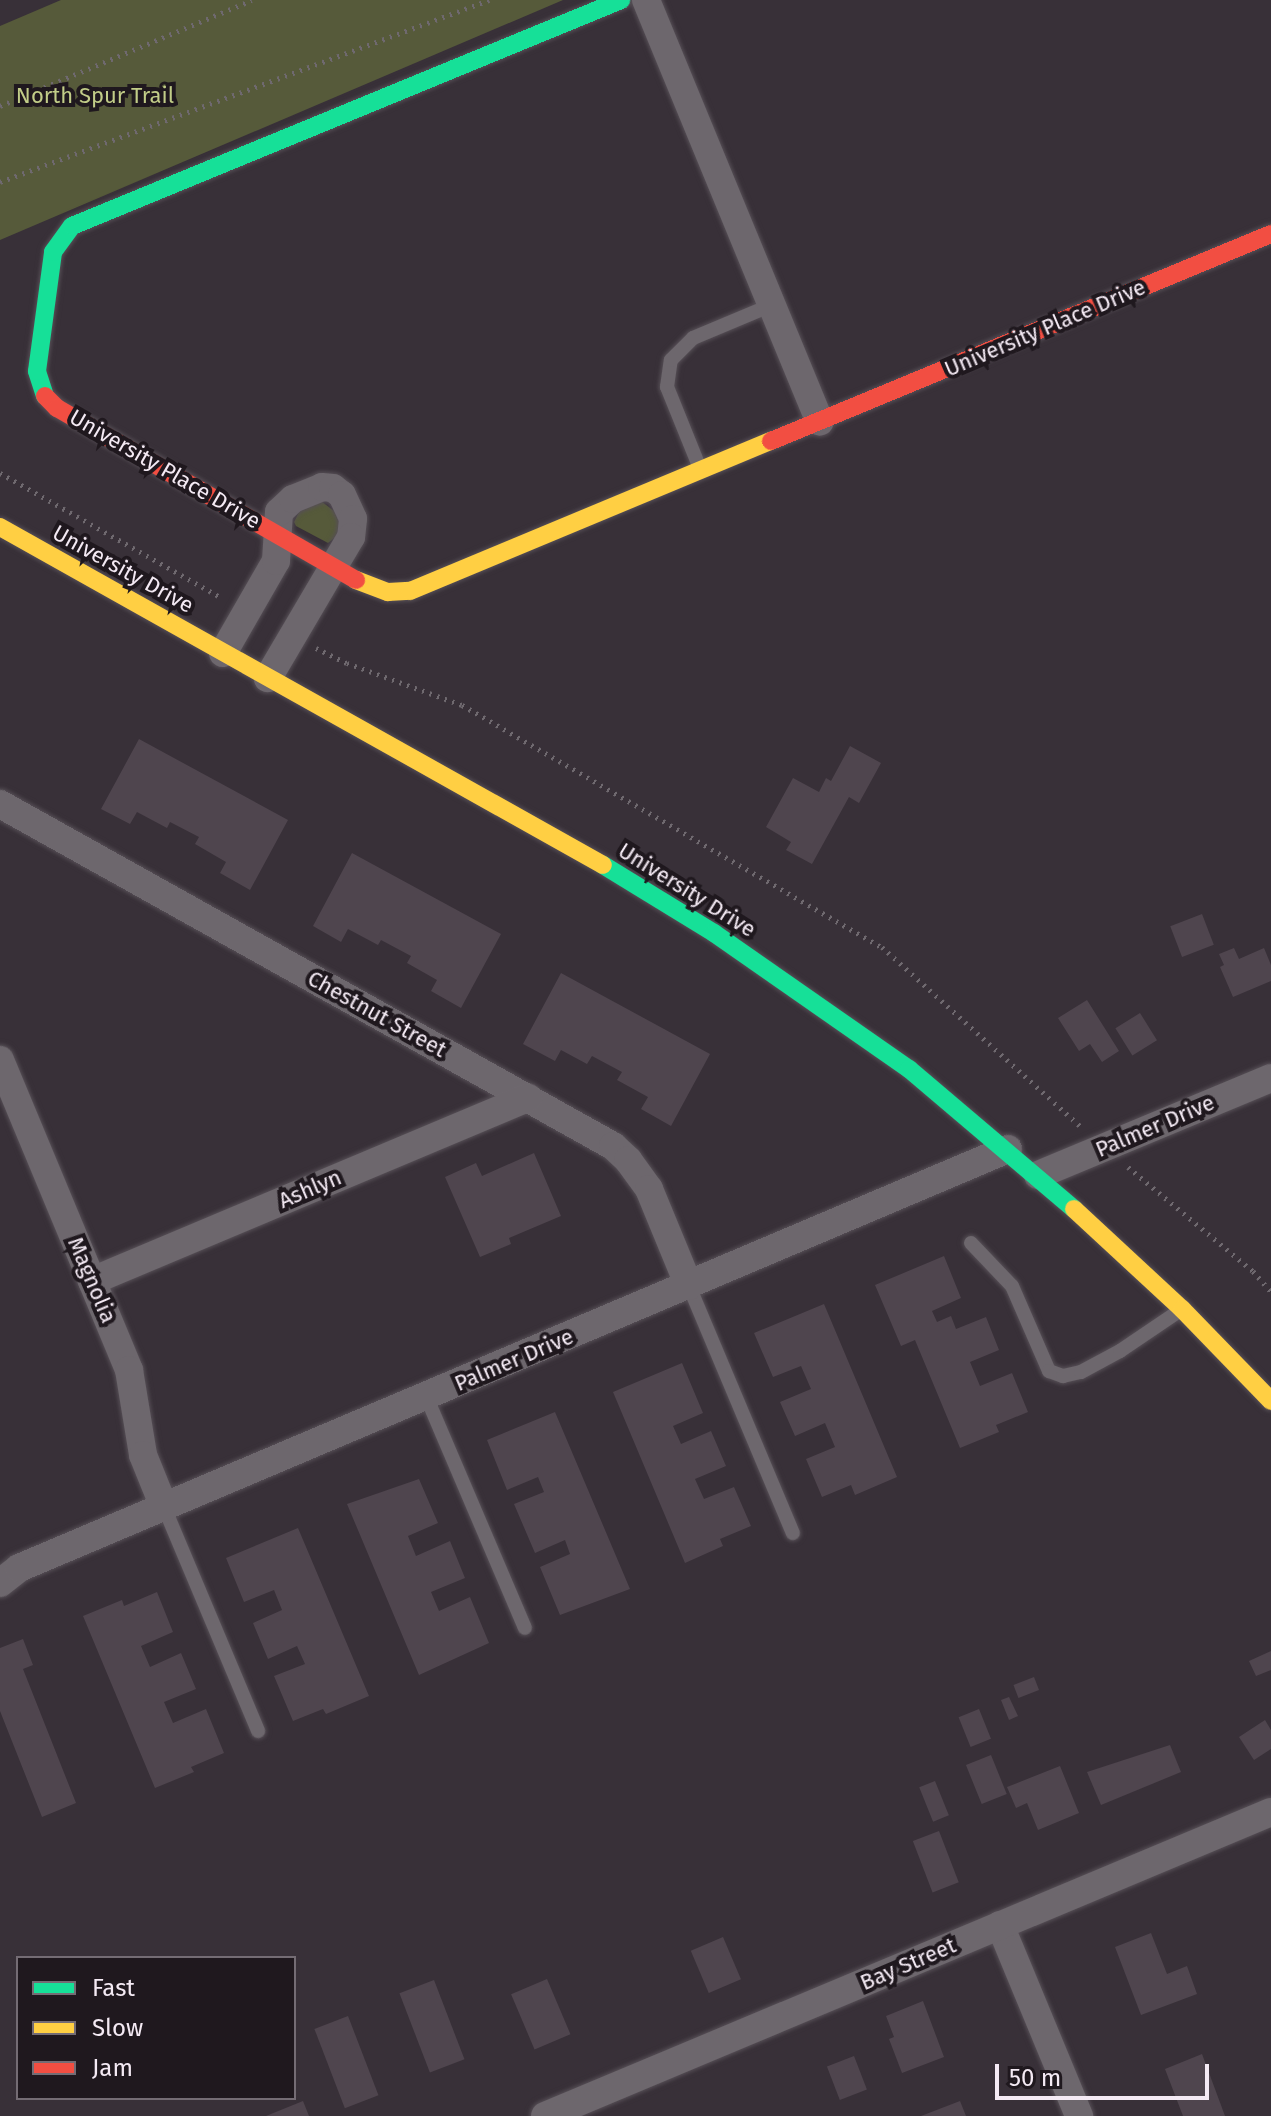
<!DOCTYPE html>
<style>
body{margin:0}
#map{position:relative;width:1271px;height:2116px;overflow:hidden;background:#383038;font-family:"Fira Sans",sans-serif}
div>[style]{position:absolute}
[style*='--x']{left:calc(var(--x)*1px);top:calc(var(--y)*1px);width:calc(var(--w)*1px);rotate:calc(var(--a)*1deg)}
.green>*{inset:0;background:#565a3a}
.building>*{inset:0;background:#4f454e;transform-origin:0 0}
.path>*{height:5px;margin-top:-2.5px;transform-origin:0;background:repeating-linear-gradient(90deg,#6f696f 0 2px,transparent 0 8px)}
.roads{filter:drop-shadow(0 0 2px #564f56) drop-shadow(0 0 2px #564f56)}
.lane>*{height:14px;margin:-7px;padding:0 7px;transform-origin:7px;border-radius:7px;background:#6d676d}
.street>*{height:28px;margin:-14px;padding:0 14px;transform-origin:14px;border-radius:14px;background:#6d676d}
.fast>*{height:18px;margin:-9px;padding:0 9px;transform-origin:9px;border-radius:9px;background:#16e098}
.slow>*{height:18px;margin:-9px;padding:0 9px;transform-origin:9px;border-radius:9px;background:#ffcf43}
.jam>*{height:18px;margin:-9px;padding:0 9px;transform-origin:9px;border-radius:9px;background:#f24e42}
span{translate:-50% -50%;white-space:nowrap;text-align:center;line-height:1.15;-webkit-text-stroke:8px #1f181e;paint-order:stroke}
.park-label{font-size:22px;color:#c2cd88}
.street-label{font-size:22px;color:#f4eaf4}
.legend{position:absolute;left:16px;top:1956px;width:280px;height:144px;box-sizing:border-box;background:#1f181e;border:2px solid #746c74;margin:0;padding:10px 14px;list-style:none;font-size:24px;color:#f4eaf4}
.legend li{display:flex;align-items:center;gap:16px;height:40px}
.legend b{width:40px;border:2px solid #746c74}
.scale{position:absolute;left:995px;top:2064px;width:214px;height:36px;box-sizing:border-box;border:4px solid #f4eaf4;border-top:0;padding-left:10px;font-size:24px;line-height:28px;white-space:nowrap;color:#f4eaf4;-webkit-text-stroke:6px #1f181e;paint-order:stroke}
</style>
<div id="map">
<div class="green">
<div style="clip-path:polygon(61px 0,563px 0,0 240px,0 26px)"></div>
<div style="clip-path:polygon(321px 501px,334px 511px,341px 525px,337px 536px,328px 543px,296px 526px,294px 522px,299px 512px)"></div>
</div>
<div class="building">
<div style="clip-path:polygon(139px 739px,288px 820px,250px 890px,220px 873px,226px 862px,195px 844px,199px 837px,170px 822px,167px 828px,137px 812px,130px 824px,101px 809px)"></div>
<div style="clip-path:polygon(850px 746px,881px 763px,859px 803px,849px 797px,812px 864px,786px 850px,791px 842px,766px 827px,793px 778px,819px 792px,826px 778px,831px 781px)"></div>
<div style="clip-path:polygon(352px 853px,501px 934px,461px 1008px,431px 991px,437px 980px,407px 963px,411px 956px,381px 940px,378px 945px,348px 929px,341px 942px,313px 926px)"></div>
<div style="left:1202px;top:914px;width:33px;height:34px;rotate:69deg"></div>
<div style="clip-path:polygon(1234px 948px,1239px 959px,1264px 948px,1271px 965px,1271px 981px,1233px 997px,1220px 967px,1224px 965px,1219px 954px)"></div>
<div style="clip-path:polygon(561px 973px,710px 1054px,671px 1126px,641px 1109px,648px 1097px,617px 1080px,622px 1072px,592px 1056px,587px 1064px,561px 1050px,555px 1061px,523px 1044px)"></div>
<div style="clip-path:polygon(1087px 1000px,1119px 1051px,1102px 1062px,1090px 1044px,1079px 1051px,1058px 1018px)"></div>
<div style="left:1140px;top:1013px;width:32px;height:29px;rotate:58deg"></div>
<div style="clip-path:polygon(534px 1153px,561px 1216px,509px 1238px,511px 1244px,480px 1257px,445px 1177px,476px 1163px,482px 1176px)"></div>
<div style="clip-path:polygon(944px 1256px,961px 1298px,932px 1311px,937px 1322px,951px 1316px,956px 1329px,986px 1317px,999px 1350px,970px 1362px,980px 1386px,1012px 1373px,1028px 1412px,996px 1425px,999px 1432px,960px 1448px,915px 1340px,901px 1346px,875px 1285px)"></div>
<div style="clip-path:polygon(824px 1304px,897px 1477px,855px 1495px,851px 1485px,822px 1497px,806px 1459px,835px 1447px,825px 1423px,795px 1436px,780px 1402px,811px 1389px,801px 1366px,773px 1377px,754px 1333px)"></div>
<div style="clip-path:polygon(682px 1363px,703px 1413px,673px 1426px,681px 1444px,711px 1431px,726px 1466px,695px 1479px,704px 1499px,734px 1487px,751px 1526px,720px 1539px,723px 1546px,685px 1563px,613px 1392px)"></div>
<div style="clip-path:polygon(555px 1412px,630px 1589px,560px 1615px,540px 1567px,570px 1554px,565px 1540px,535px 1553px,514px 1504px,544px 1492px,538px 1477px,507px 1490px,487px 1440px)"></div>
<div style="clip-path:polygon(419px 1479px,438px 1523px,408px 1536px,416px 1556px,450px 1541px,465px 1578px,431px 1592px,439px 1611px,470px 1597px,489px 1643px,419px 1675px,347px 1504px)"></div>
<div style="clip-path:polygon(298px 1528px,369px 1696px,326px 1714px,323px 1709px,293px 1721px,274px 1676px,305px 1664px,297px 1646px,268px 1659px,253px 1623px,282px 1610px,274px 1590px,244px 1602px,226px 1558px)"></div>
<div style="clip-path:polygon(157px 1592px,173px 1632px,141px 1646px,150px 1667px,181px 1653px,196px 1689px,164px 1702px,173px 1723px,206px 1709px,224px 1753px,191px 1767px,194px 1772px,155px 1788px,83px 1616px,122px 1600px,124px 1606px)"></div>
<div style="clip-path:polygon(23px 1639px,33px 1665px,23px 1669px,76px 1803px,42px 1817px,0 1711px,0 1648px)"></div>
<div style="clip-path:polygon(1271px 1651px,1271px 1670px,1256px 1676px,1249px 1661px)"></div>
<div style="left:1034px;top:1677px;width:14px;height:22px;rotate:69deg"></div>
<div style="clip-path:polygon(1009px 1697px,1018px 1716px,1009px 1720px,1001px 1700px)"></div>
<div style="left:979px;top:1709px;width:32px;height:22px;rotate:68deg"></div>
<div style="clip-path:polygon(1265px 1720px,1271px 1730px,1271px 1749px,1254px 1760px,1239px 1737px)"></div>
<div style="clip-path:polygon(1170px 1745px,1181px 1772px,1101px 1805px,1087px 1772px)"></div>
<div style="left:991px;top:1755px;width:42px;height:27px;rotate:68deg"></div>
<div style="clip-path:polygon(1060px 1766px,1079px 1813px,1038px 1830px,1027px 1803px,1016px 1808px,1007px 1787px)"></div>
<div style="left:935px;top:1781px;width:37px;height:17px;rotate:68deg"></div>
<div style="left:939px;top:1831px;width:55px;height:28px;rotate:69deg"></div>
<div style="clip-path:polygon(1151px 1933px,1167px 1974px,1187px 1966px,1197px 1994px,1141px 2015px,1115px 1947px)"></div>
<div style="left:723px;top:1937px;width:46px;height:35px;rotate:67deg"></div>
<div style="left:547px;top:1979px;width:60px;height:39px;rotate:67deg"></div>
<div style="left:434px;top:1980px;width:85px;height:37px;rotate:69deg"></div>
<div style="clip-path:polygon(923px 2001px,944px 2057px,902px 2073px,889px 2039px,894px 2037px,886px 2016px)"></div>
<div style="left:348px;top:2016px;width:85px;height:36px;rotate:69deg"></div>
<div style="clip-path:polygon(1202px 2054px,1225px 2116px,1183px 2116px,1165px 2069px)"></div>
<div style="left:854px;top:2056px;width:36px;height:29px;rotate:69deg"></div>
<div style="clip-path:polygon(303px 2101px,309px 2116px,266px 2116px)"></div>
<div style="clip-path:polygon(960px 2101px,966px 2116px,921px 2116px)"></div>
</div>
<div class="path">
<div style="--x:0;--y:106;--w:273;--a:-22.8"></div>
<div style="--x:0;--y:182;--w:522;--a:-20.41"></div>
<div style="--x:0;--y:473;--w:255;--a:29.4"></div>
<div style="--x:316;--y:648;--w:34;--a:26"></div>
<div style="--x:347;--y:663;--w:122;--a:20.1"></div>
<div style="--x:462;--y:705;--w:485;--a:30"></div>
<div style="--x:882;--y:947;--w:268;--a:42.1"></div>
<div style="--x:1128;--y:1167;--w:163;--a:39.8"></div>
<div style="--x:1253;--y:1271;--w:28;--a:49"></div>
</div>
<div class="roads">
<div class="lane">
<div style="--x:701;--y:471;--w:91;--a:-112"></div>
<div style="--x:667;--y:387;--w:27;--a:-82"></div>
<div style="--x:671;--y:360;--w:31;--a:-45"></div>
<div style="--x:693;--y:338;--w:86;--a:-22.7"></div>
<div style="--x:971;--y:1243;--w:59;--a:46.4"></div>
<div style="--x:1012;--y:1286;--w:93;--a:66.5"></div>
<div style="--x:1049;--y:1371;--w:15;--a:20"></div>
<div style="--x:1063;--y:1376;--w:18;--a:-13"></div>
<div style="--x:1081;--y:1372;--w:44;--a:-28.3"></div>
<div style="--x:1120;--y:1351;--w:75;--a:-34.1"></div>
<div style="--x:689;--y:1286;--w:268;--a:67.2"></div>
<div style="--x:426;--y:1396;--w:252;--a:66.9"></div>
<div style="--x:164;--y:1507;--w:243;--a:67.2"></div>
</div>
<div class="street">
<div style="--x:646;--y:0;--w:456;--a:67.6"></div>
<div style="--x:223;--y:653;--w:106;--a:-60.1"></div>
<div style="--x:276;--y:561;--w:49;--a:-86.5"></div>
<div style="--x:279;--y:512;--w:19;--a:-43"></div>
<div style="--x:293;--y:499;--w:31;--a:-22"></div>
<div style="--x:322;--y:487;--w:11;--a:5"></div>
<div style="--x:333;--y:488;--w:11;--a:38"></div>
<div style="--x:342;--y:495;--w:26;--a:65"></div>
<div style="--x:353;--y:519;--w:18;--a:96"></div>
<div style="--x:351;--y:537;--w:164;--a:120.5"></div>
<div style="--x:0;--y:804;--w:702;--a:29.16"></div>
<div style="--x:613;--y:1146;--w:21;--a:43"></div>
<div style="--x:628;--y:1160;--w:36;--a:54"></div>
<div style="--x:649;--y:1189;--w:105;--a:67.6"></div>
<div style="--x:0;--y:1060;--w:336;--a:67.4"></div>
<div style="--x:129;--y:1370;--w:86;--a:80.6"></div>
<div style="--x:143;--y:1455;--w:56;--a:68"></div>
<div style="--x:1038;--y:1175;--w:252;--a:-22.6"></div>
<div style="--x:92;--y:1281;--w:473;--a:-22.8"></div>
<div style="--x:0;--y:1583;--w:24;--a:-38"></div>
<div style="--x:19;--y:1568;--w:1074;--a:-22.96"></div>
<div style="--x:1000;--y:1925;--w:207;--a:67.5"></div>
<div style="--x:545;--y:2116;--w:787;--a:-22.72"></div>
</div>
<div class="fast">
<div style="--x:45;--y:396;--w:26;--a:-108"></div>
<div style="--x:37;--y:371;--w:120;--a:-82.3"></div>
<div style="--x:53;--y:252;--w:32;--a:-54"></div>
<div style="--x:72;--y:226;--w:594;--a:-22.37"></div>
<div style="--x:603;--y:865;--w:130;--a:31.5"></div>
<div style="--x:714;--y:933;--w:238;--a:34.9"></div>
<div style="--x:909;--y:1069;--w:216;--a:40.3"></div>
</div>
<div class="slow">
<div style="--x:0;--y:527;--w:691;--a:29.27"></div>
<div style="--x:356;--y:580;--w:34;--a:21"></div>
<div style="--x:388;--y:592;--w:22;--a:-3"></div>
<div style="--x:410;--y:591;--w:391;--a:-22.6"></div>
<div style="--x:1074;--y:1209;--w:147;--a:42.8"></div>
<div style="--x:1182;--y:1309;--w:128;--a:45.9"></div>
</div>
<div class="jam">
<div style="--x:45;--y:396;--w:17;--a:45"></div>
<div style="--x:57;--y:408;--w:345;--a:29.9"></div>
<div style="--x:771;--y:441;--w:541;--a:-22.49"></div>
</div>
</div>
<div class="park-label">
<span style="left:95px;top:96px">North Spur Trail</span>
</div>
<div class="street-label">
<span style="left:1045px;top:328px;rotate:-23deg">University Place Drive</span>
<span style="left:165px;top:469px;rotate:30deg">University Place Drive</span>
<span style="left:123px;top:569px;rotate:29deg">University Drive</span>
<span style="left:687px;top:890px;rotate:32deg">University Drive</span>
<span style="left:377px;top:1014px;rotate:29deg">Chestnut Street</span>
<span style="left:1155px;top:1126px;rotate:-23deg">Palmer Drive</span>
<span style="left:310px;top:1189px;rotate:-23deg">Ashlyn</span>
<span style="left:92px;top:1280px;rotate:67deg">Magnolia</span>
<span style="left:514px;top:1360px;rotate:-23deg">Palmer Drive</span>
<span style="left:908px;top:1964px;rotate:-23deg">Bay Street</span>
</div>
<ul class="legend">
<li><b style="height:10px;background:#16e098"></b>Fast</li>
<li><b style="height:10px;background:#ffcf43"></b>Slow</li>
<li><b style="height:10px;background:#f24e42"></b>Jam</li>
</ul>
<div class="scale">50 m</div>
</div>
